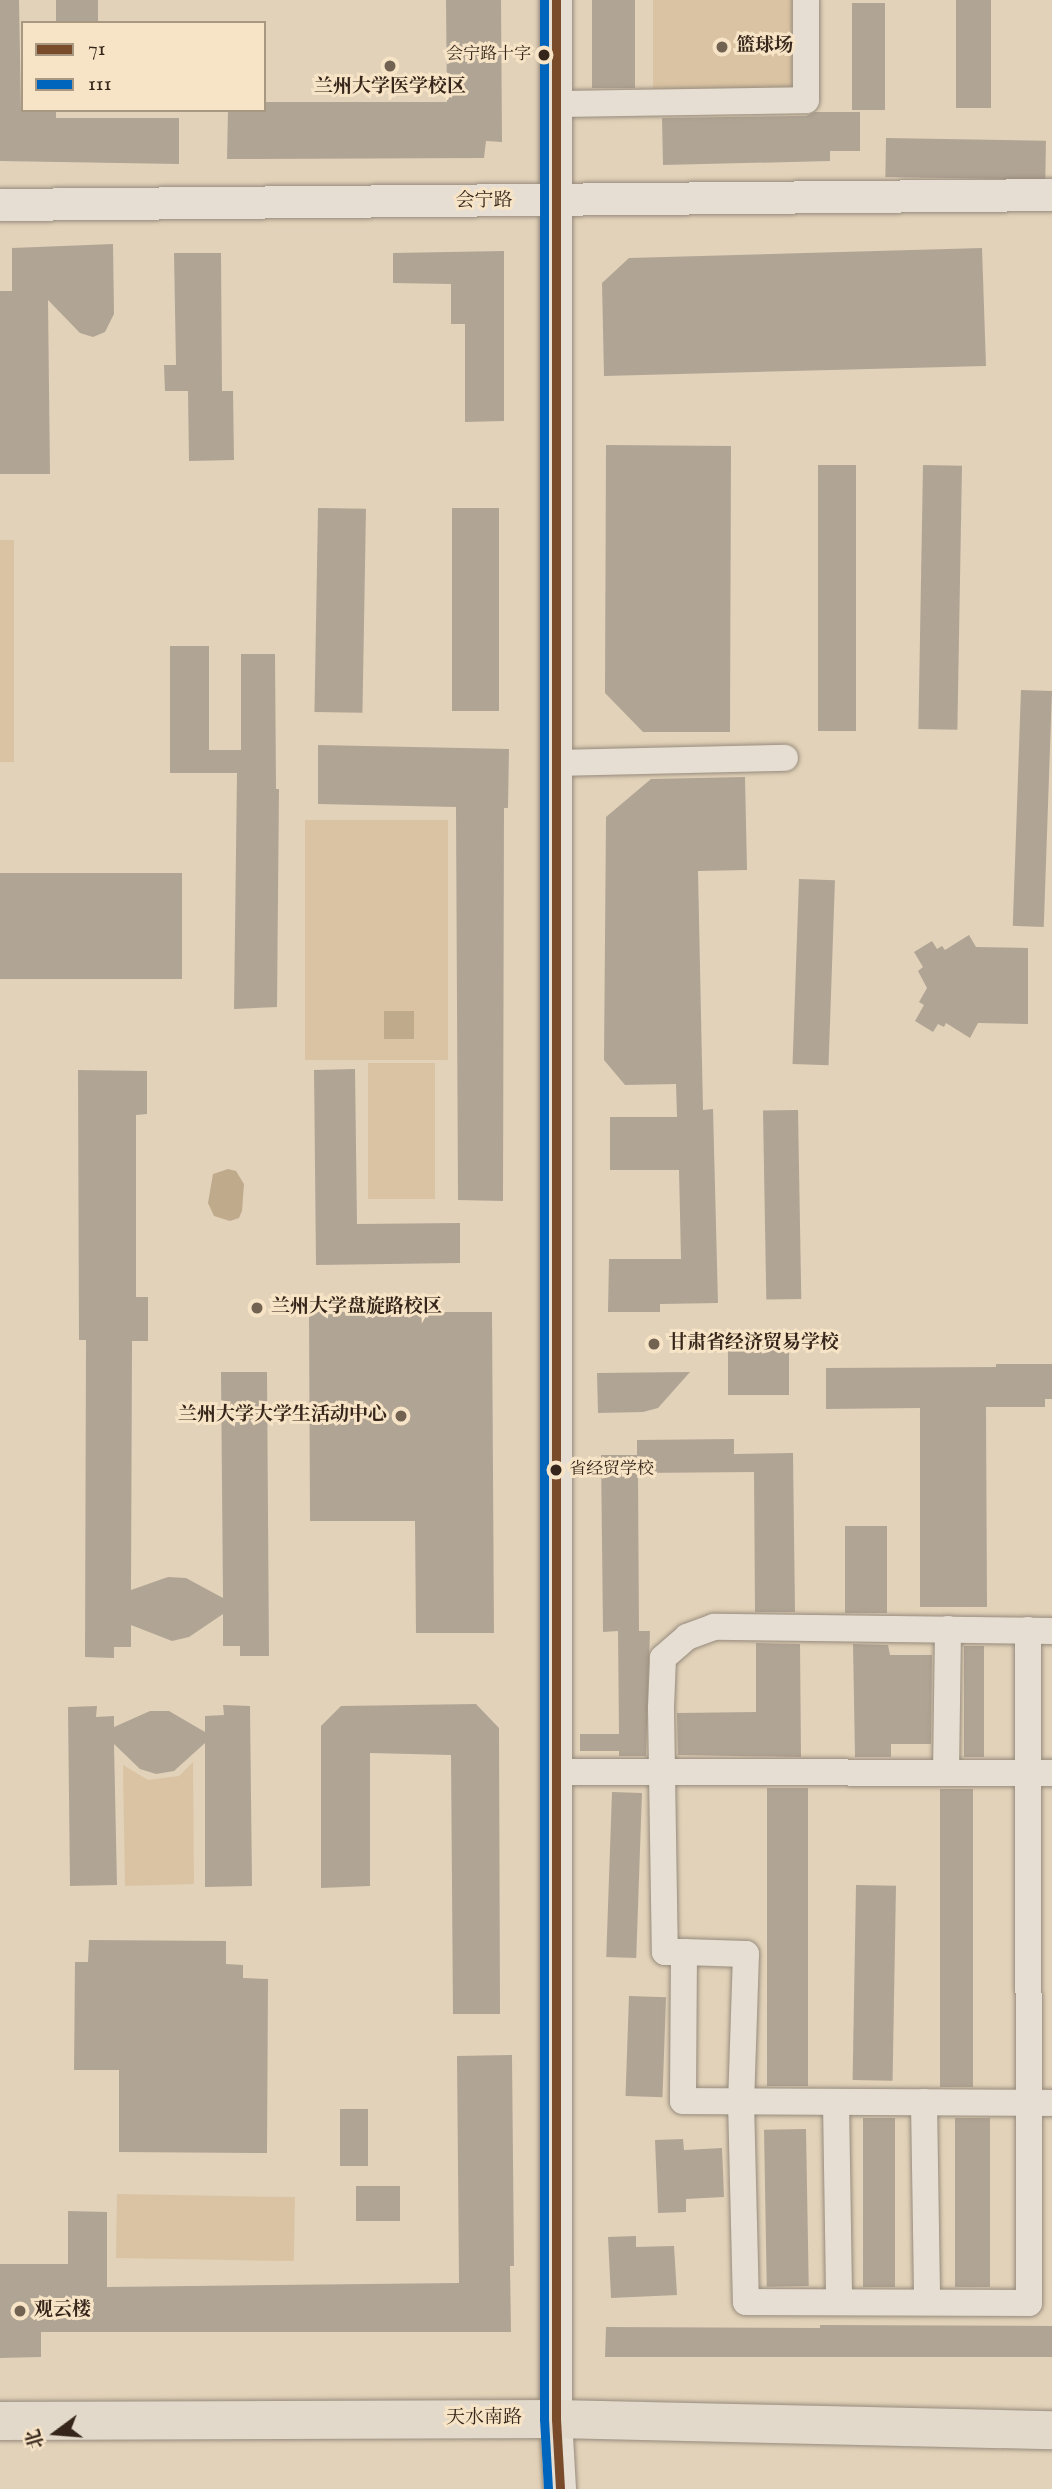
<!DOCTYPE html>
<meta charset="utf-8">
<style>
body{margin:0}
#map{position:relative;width:1052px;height:2489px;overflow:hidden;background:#e2d2b9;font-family:"IM FELL English","Noto Serif SC",serif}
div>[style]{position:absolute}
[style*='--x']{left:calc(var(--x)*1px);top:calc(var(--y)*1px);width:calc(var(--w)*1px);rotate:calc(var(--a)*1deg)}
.green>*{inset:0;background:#dac3a2;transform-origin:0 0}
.water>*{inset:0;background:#c0aa8c;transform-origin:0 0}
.building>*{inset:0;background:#b0a494;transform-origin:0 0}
.roads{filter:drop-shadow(0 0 2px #968b7c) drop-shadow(0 0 2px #968b7c)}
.minor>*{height:26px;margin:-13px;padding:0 13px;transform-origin:13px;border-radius:13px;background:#e6ded2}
.tertiary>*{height:32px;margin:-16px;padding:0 16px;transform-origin:16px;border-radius:16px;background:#e6ded2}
.primary>*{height:38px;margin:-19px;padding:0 19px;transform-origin:19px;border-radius:19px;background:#e2d9ca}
.bus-1>*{height:9px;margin:-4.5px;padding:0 4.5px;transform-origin:4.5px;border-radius:4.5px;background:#7a4b2a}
.bus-2>*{height:9px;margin:-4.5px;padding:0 4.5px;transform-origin:4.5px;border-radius:4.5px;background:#0065bd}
.dots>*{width:19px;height:19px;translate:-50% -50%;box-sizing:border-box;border:4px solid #f7e4c6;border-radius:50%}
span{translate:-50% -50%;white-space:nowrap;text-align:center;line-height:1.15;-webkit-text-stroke:6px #f7e4c6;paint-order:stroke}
.bus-label{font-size:17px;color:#35251a}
.right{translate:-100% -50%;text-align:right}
.left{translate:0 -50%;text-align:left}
.poi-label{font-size:19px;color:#35251a;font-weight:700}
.street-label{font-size:19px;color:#35251a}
.legend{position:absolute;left:21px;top:21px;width:245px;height:91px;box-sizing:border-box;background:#f7e4c6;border:2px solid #a99881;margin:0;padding:9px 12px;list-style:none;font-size:21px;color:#35251a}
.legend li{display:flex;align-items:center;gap:14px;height:35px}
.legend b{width:35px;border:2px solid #a99881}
.north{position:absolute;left:21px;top:2398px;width:70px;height:70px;-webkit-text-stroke:5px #f7e4c6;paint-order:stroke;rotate:254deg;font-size:19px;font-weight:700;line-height:28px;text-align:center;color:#35251a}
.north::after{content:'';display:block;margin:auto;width:24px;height:32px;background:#35251a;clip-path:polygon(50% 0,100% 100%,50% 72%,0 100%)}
</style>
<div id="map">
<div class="green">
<div style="left:653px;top:0;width:139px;height:93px"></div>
<div style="left:14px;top:540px;width:222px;height:14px;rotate:90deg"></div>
<div style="left:448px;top:820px;width:240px;height:143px;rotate:90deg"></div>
<div style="left:368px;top:1063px;width:67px;height:136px"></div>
<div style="clip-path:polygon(193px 1762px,194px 1884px,125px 1886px,123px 1765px,148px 1780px,179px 1776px)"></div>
<div style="left:117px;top:2194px;width:178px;height:64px;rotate:1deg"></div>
</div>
<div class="water">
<div style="left:384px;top:1011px;width:30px;height:28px"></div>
<div style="clip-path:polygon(228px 1169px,236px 1171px,244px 1184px,242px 1211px,239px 1218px,230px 1221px,214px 1216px,208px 1203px,213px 1174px)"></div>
</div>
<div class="building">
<div style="clip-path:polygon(0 0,19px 0,21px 111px,56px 111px,56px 118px,179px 118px,179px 164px,0 161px)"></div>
<div style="left:56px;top:0;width:42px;height:23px"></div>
<div style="clip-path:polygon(446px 0,501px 0,502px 142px,486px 141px,484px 158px,227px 159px,228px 110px,264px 110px,264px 102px,447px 102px)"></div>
<div style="left:592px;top:0;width:43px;height:88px"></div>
<div style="left:956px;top:0;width:35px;height:108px"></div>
<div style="left:852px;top:3px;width:33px;height:107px"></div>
<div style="clip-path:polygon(815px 112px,860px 112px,860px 151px,830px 151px,830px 161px,663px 165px,662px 118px,806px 116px)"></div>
<div style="left:886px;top:138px;width:160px;height:39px;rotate:1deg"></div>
<div style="clip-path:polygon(113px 244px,114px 314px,105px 332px,93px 337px,80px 333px,48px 300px,50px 474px,0 474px,0 291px,12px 291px,12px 248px)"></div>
<div style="clip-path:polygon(982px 248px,986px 366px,604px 376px,602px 283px,629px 258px)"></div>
<div style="clip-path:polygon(504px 251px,504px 421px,465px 422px,465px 324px,451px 324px,451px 284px,393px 283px,393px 253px)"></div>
<div style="clip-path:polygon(174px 253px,221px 253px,222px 391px,233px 391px,234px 460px,189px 461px,188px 391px,165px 391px,164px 365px,176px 365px)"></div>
<div style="clip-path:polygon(606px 445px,731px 446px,730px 732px,643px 732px,605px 693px)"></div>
<div style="left:818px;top:465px;width:38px;height:266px"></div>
<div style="left:923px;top:465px;width:39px;height:264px;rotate:1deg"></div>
<div style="left:318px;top:508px;width:48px;height:204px;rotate:1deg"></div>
<div style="left:499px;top:508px;width:203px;height:47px;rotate:90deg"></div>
<div style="clip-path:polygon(170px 646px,209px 646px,209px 750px,241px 750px,241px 654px,275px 654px,276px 789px,279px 789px,277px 1007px,234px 1009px,237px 773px,170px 773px)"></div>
<div style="left:1021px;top:690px;width:31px;height:236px;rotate:2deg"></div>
<div style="clip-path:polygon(318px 745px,509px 749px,508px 808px,504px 808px,503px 1201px,458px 1200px,456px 807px,318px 804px)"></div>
<div style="clip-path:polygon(745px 777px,747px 870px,698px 871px,703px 1110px,713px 1109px,718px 1303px,660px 1304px,660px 1312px,608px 1312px,609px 1259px,681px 1259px,679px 1170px,610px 1170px,610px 1117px,677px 1117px,676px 1084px,625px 1085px,604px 1060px,606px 817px,651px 779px)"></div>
<div style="left:182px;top:873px;width:106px;height:182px;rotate:90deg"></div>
<div style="left:799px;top:879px;width:36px;height:185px;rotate:2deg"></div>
<div style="clip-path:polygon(969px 935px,976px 947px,1028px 948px,1028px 1024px,978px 1023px,970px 1038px,946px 1023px,944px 1027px,938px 1024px,933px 1032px,915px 1021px,924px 1005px,919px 1002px,927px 988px,918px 971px,923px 967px,914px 952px,932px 941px,937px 949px,942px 946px,945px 950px)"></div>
<div style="clip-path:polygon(355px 1069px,357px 1224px,460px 1223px,460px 1263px,316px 1265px,314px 1070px)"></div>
<div style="clip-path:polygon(78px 1070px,147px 1071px,147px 1114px,136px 1115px,136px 1297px,148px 1297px,148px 1341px,132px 1341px,131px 1590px,168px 1577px,186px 1578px,223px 1598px,221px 1372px,267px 1372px,269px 1656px,240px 1656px,240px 1646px,223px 1646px,223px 1614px,189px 1637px,172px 1641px,131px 1625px,131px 1647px,114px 1647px,114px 1658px,85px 1657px,86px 1340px,79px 1340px)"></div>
<div style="left:798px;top:1110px;width:189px;height:35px;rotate:89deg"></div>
<div style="clip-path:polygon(309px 1312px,492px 1312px,494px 1633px,416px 1633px,415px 1521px,310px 1521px)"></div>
<div style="left:728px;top:1341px;width:61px;height:54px"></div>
<div style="clip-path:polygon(996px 1364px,1052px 1364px,1052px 1399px,1045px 1399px,1045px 1407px,986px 1407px,987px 1607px,920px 1607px,920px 1408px,826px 1409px,826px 1368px,996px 1367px)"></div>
<div style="clip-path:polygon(690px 1372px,658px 1408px,643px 1412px,598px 1413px,597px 1373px)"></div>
<div style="clip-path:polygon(734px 1439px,734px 1454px,793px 1453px,795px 1612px,755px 1612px,754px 1472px,638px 1473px,639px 1631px,650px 1631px,646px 1756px,619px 1756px,619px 1751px,580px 1751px,580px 1734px,619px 1734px,618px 1631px,603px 1632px,601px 1455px,637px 1455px,637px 1440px)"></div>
<div style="left:845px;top:1526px;width:42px;height:87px"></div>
<div style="clip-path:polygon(756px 1643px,800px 1644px,801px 1757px,678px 1755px,677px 1713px,756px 1712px)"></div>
<div style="clip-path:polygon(853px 1644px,888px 1645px,890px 1655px,932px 1655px,931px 1744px,891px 1744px,891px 1757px,855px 1757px)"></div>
<div style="left:964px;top:1646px;width:20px;height:111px"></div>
<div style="clip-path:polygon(476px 1704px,499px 1728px,500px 2014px,453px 2014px,451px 1755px,370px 1753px,370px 1886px,321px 1888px,321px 1726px,341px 1706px)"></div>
<div style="clip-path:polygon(223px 1705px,250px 1706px,252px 1886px,205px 1887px,205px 1743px,174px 1771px,156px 1774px,140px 1769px,114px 1744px,117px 1885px,70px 1886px,68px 1707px,97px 1706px,96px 1717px,114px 1716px,114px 1727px,150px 1711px,169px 1711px,205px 1732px,205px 1716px,224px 1715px)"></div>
<div style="left:767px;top:1788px;width:41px;height:298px"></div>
<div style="left:940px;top:1789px;width:33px;height:298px"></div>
<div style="left:612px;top:1792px;width:30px;height:165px;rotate:2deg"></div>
<div style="left:856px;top:1885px;width:40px;height:195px;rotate:1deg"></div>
<div style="clip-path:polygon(89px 1940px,226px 1941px,226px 1964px,243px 1965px,243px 1978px,268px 1979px,267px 2153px,119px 2152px,119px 2070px,74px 2070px,75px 1962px,88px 1962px)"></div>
<div style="left:629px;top:1996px;width:37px;height:100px;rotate:2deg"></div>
<div style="clip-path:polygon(512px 2055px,514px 2266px,510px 2266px,511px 2332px,41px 2332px,41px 2357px,0 2358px,0 2264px,68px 2264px,68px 2211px,107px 2212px,107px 2287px,459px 2283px,457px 2056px)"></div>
<div style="left:340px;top:2109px;width:28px;height:57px"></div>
<div style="left:863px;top:2118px;width:32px;height:169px"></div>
<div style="left:955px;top:2118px;width:35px;height:169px"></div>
<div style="left:806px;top:2129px;width:157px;height:42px;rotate:89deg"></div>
<div style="clip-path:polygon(683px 2139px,684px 2150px,722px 2148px,724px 2197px,686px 2199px,686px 2212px,658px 2213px,655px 2140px)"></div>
<div style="left:356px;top:2186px;width:44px;height:35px"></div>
<div style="clip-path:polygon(636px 2236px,636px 2247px,674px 2246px,677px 2295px,611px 2298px,608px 2237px)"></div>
<div style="clip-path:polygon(820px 2325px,1052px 2326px,1052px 2357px,605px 2357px,606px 2327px,820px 2328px)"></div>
</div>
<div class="roads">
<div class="minor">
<div style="--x:557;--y:104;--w:249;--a:-0.9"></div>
<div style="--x:806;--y:100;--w:100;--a:-90"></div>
<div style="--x:557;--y:763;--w:228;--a:-1.3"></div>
<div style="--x:1052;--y:1631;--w:338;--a:-179.3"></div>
<div style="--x:714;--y:1627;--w:29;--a:160"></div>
<div style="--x:687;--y:1637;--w:32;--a:139"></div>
<div style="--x:663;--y:1658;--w:50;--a:92.3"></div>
<div style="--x:661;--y:1708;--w:244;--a:89.1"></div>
<div style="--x:665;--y:1952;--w:19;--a:0"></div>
<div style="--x:684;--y:1952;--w:149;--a:90.4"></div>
<div style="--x:683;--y:2101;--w:369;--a:0.3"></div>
<div style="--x:556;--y:1772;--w:496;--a:0.1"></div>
<div style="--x:946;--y:1773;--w:144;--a:-89.2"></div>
<div style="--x:684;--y:1952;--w:62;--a:1.8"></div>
<div style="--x:746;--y:1954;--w:147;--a:91.9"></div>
<div style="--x:741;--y:2101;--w:201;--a:88.6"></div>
<div style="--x:746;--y:2302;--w:283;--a:0.2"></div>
<div style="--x:1029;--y:2303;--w:673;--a:-90.09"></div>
<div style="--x:836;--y:2102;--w:200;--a:89.1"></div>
<div style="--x:924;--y:2102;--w:200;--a:89.1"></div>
</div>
<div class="tertiary">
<div style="--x:556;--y:0;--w:2419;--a:90"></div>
<div style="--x:556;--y:2419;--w:70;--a:86.7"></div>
<div style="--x:0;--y:205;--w:1052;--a:-0.54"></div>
</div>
<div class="primary">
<div style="--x:0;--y:2421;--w:556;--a:-0.21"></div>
<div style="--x:556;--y:2419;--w:496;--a:1.3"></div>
</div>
</div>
<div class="bus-1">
<div style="--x:556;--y:0;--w:2419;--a:90"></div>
<div style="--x:556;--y:2419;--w:70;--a:86.7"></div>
</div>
<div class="bus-2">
<div style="--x:544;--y:0;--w:2419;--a:90"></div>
<div style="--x:544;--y:2419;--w:70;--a:86.7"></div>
</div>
<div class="dots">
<div style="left:722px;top:47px;background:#726252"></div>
<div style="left:544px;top:55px;background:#35251a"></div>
<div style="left:390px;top:66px;background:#726252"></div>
<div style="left:257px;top:1308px;background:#726252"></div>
<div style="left:654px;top:1344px;background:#726252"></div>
<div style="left:401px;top:1416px;background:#726252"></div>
<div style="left:556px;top:1470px;background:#35251a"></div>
<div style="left:20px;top:2311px;background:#726252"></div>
</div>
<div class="bus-label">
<span class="right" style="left:531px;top:55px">会宁路十字</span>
<span class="left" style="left:569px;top:1470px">省经贸学校</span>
</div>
<div class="poi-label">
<span class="left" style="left:736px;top:47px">篮球场</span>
<span style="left:390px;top:88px">兰州大学医学校区</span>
<span class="left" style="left:271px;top:1308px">兰州大学盘旋路校区</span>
<span class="left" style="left:668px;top:1344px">甘肃省经济贸易学校</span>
<span class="right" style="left:387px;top:1416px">兰州大学大学生活动中心</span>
<span class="left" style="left:34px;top:2311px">观云楼</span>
</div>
<div class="street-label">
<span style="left:484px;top:202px">会宁路</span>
<span style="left:484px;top:2419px">天水南路</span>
</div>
<ul class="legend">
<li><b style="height:9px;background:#7a4b2a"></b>71</li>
<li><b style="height:9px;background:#0065bd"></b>111</li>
</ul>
<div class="north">北</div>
</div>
